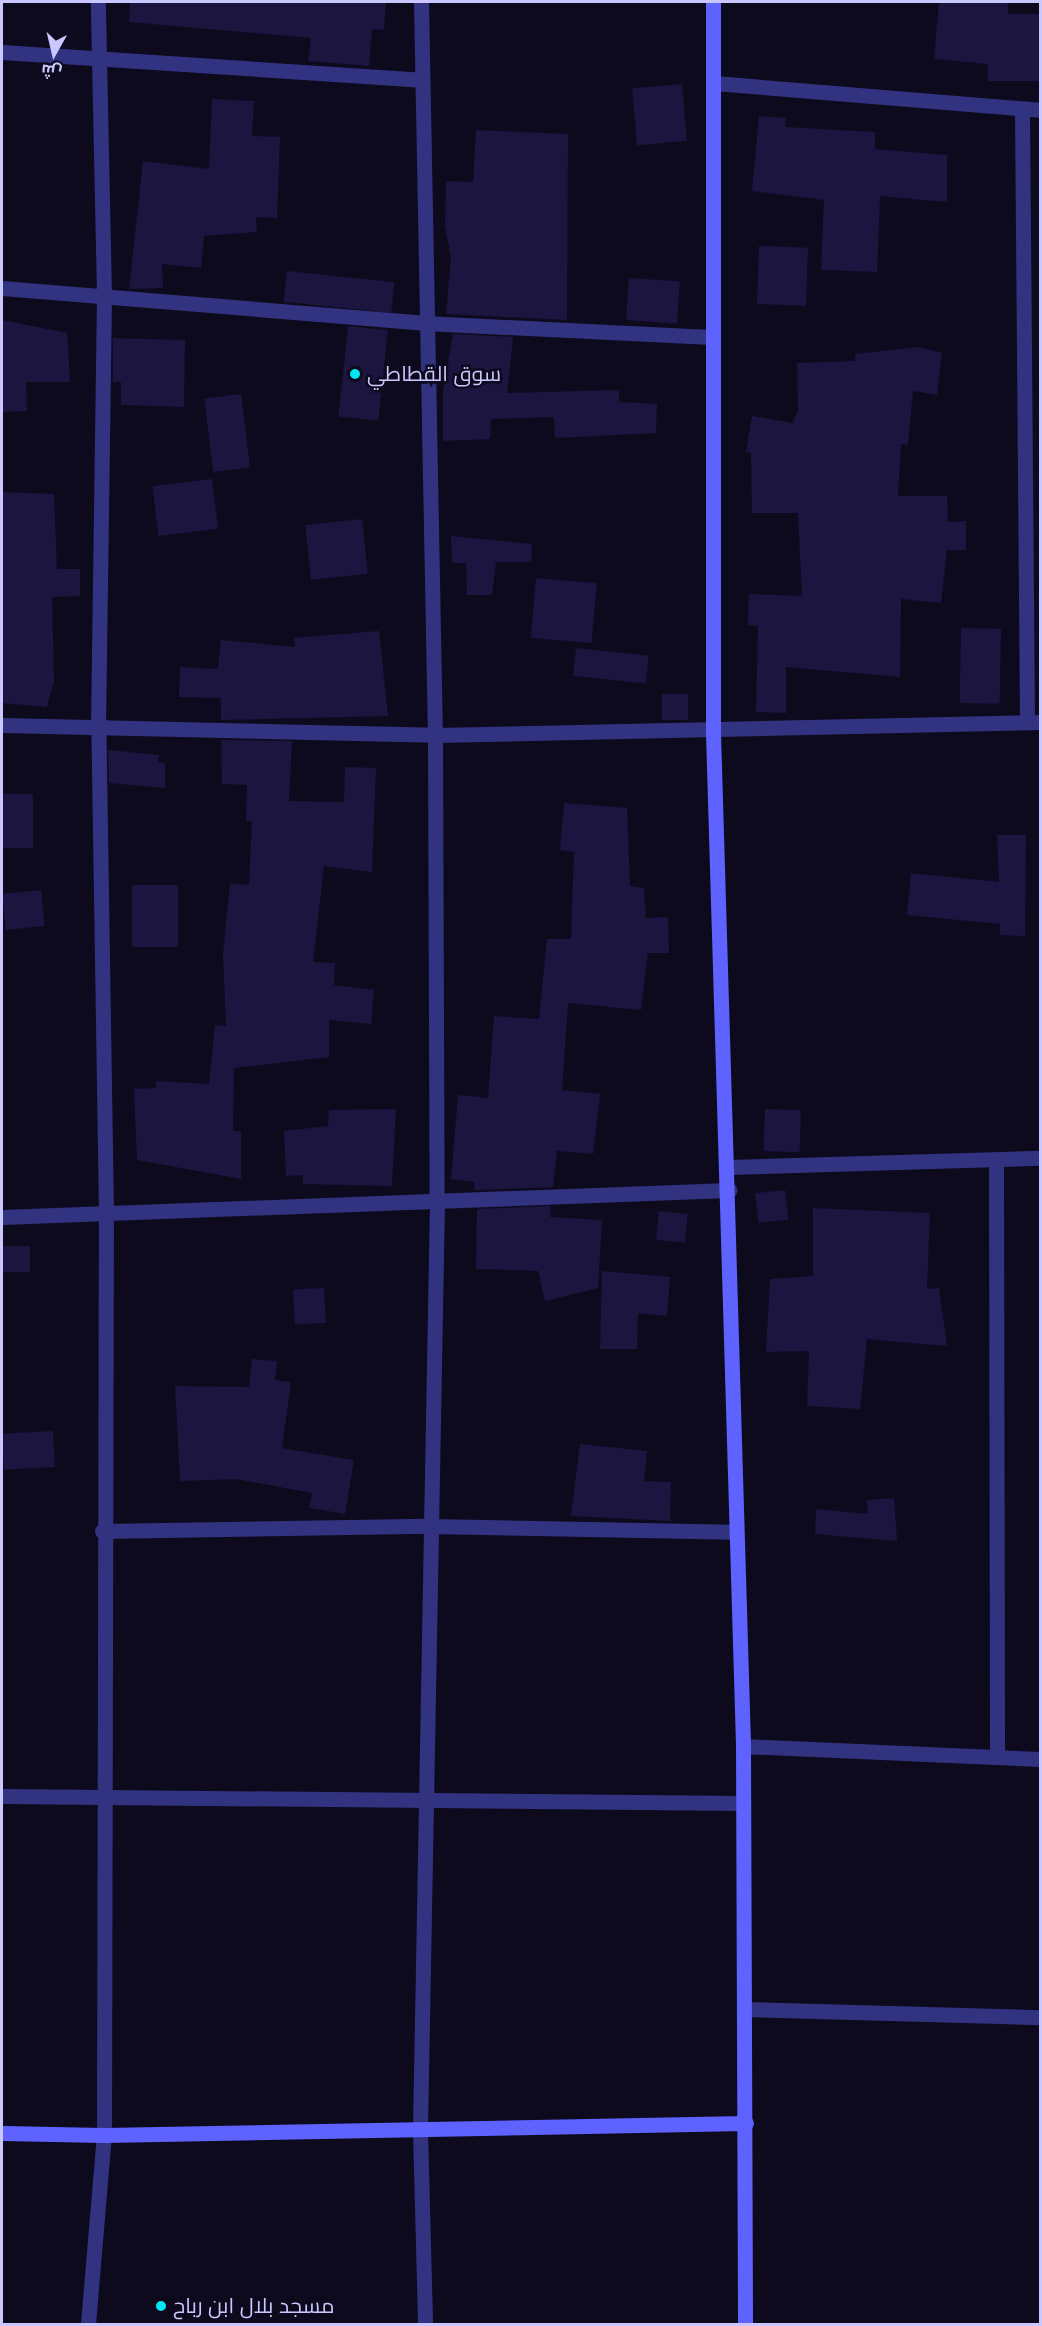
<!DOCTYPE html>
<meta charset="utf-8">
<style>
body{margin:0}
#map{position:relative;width:1042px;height:2326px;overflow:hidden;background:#0d0a1e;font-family:"PT Sans",Cairo,sans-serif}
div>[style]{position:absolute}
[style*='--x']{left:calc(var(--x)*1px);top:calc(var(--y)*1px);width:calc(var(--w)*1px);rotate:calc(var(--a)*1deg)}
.building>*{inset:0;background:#1c1540;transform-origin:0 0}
.street>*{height:15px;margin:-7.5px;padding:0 7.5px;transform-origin:7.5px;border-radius:7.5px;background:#323380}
.secondary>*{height:15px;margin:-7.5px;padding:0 7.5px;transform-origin:7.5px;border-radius:7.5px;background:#5e62ff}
.dots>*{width:16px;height:16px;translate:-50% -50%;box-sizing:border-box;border:3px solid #0d0a1e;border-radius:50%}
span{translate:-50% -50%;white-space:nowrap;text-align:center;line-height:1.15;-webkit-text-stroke:5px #0d0a1e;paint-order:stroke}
.poi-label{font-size:21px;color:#cac7ff}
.left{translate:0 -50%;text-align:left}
.frame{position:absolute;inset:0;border:3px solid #cac7ff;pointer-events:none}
.north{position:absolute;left:24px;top:24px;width:60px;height:60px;-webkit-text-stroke:4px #0d0a1e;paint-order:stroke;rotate:188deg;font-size:16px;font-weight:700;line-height:24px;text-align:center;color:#cac7ff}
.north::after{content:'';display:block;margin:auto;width:21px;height:27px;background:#cac7ff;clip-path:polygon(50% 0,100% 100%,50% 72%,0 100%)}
</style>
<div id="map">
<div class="building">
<div style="clip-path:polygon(130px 2px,386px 2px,384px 30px,372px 29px,369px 66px,308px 61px,311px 38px,129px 22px)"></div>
<div style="clip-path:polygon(939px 2px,1008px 2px,1008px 14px,1040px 14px,1039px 81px,988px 81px,988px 64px,934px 59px)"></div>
<div style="left:682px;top:84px;width:57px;height:50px;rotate:85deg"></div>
<div style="clip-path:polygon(212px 99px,254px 101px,252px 136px,280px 137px,277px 218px,256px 217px,257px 232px,204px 236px,201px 268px,162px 264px,163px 288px,129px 289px,143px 161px,209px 169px)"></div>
<div style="clip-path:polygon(759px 116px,786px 118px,785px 127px,875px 132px,875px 149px,947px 155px,947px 202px,880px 196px,877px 272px,821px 270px,824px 200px,752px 191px)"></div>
<div style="clip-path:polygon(476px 130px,568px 134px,567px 320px,446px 314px,451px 258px,445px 225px,446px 181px,473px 182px)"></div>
<div style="left:759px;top:246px;width:49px;height:58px;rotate:2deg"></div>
<div style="left:287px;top:271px;width:108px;height:31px;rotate:6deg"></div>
<div style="left:629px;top:278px;width:51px;height:42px;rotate:4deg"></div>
<div style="clip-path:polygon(2px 320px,67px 333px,70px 382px,26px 382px,27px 411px,2px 412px)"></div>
<div style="left:348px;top:326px;width:40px;height:91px;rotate:6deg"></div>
<div style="clip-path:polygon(453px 334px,513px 337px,507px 393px,619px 390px,619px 402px,657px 404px,656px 433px,555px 438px,554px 417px,491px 419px,490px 439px,443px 441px,443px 390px)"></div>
<div style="clip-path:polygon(113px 338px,185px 340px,184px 407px,121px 405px,121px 382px,113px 382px)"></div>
<div style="clip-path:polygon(919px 347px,942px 353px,937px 395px,913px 391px,908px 445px,901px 444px,898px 496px,947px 496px,948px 522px,966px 521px,966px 550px,947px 550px,941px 603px,901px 599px,900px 677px,786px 667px,786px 713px,756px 712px,758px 626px,748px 625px,749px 594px,802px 596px,798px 513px,752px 513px,751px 453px,746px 452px,752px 416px,792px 423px,798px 411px,797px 363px,855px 361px,855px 354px)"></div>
<div style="left:241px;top:394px;width:74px;height:37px;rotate:83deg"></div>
<div style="left:212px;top:479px;width:50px;height:60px;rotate:83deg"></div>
<div style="clip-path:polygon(2px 492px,54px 494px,57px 569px,80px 569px,80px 596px,52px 597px,54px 680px,47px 707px,2px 703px)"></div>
<div style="left:362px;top:519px;width:55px;height:57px;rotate:84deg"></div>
<div style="clip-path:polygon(451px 536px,532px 544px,531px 562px,496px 562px,492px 595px,467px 595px,466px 563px,452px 563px)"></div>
<div style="left:536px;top:578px;width:61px;height:60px;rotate:5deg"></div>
<div style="left:961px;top:628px;width:40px;height:75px;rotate:1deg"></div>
<div style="clip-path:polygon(379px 631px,388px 716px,221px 720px,221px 698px,179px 697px,180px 667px,218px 669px,221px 640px,295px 647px,294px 638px)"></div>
<div style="left:576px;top:648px;width:73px;height:28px;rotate:6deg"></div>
<div style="left:662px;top:694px;width:26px;height:26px"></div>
<div style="clip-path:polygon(221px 740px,292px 741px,289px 801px,344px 802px,345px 767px,376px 768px,372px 872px,324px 866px,313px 962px,335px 963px,334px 985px,374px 990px,371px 1024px,329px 1020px,329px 1057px,234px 1068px,233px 1131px,241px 1131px,241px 1179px,137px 1160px,134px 1089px,156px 1088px,156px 1081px,209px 1084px,215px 1025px,226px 1026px,223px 954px,230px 883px,249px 885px,252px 821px,246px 821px,247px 785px,222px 784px)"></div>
<div style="clip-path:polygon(108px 750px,159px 755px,158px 762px,165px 763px,165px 788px,109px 783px)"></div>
<div style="left:2px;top:794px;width:31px;height:54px"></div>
<div style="clip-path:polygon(564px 803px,627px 808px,630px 886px,644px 888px,646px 918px,668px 917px,669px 953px,648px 953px,641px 1010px,568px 1003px,562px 1090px,600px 1094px,593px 1154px,557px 1151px,553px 1187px,474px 1190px,475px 1182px,451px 1179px,458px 1095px,488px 1098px,494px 1016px,539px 1019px,547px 939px,571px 939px,574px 852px,560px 850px)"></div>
<div style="clip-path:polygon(997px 835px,1026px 835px,1025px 936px,1000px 935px,1000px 924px,907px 915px,911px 873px,999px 882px)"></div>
<div style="left:132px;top:885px;width:46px;height:62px"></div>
<div style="left:41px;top:890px;width:36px;height:39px;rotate:84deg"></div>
<div style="clip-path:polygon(396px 1109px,392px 1186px,303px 1184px,303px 1175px,286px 1176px,284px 1131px,328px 1126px,329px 1110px)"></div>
<div style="left:765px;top:1109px;width:36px;height:42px;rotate:2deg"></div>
<div style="left:785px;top:1190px;width:30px;height:30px;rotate:84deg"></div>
<div style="clip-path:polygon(551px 1206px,550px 1217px,602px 1220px,598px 1288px,545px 1301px,538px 1271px,476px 1269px,477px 1209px)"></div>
<div style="clip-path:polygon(813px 1208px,930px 1213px,927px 1289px,939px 1288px,947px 1346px,867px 1339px,860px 1409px,807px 1406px,809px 1351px,766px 1352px,770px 1279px,813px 1276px)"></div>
<div style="left:659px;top:1211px;width:29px;height:29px;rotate:6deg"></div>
<div style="left:30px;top:1246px;width:26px;height:28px;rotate:90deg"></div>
<div style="clip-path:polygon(602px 1271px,670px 1277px,667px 1316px,638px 1313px,637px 1349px,600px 1349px)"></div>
<div style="left:324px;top:1288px;width:35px;height:31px;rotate:87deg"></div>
<div style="clip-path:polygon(252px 1359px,277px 1361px,275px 1380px,291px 1382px,282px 1448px,354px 1460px,345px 1514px,309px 1508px,312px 1493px,236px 1479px,180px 1481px,175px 1386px,249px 1387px)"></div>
<div style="left:53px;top:1431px;width:36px;height:51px;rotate:87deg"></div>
<div style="clip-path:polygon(580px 1444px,647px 1451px,644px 1481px,671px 1482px,670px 1521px,571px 1516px)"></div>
<div style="clip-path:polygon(894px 1498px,897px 1541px,815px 1534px,816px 1509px,868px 1514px,867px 1500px)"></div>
</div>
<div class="street">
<div style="--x:421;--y:2;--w:733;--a:88.91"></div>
<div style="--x:435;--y:735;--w:467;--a:89.8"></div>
<div style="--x:437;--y:1202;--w:928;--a:91.05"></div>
<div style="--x:420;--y:2130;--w:194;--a:88.5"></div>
<div style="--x:2;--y:52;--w:420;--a:3.8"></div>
<div style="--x:714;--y:83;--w:327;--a:4.7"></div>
<div style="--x:1022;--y:109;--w:613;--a:89.53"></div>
<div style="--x:2;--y:288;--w:423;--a:4.7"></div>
<div style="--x:424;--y:323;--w:287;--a:2.8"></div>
<div style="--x:2;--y:725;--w:433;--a:1.3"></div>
<div style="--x:435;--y:735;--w:605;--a:-1.23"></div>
<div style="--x:996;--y:1160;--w:597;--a:89.9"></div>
<div style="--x:728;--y:1167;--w:312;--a:-1.7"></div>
<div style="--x:2;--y:1217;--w:728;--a:-2.13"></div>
<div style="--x:102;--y:1531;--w:327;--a:-0.9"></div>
<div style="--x:429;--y:1526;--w:305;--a:1.1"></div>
<div style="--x:743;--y:1746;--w:297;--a:2.5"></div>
<div style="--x:2;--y:1796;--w:741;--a:0.54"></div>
<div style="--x:746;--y:2009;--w:294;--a:1.6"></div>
<div style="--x:88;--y:2324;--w:190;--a:-85.2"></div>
<div style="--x:104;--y:2135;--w:922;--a:-89.88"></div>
<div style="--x:106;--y:1213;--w:487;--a:-90.9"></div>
<div style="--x:98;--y:726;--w:431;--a:-89.2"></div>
<div style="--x:104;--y:295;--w:293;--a:-91.2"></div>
</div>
<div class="secondary">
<div style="--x:713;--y:2;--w:731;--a:90"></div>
<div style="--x:713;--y:733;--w:1013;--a:88.3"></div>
<div style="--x:743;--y:1746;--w:578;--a:89.8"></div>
<div style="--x:2;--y:2133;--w:102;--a:1.1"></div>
<div style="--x:104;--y:2135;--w:642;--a:-1.07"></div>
</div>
<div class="dots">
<div style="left:355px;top:374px;background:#00e6f2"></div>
<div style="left:161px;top:2306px;background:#00e6f2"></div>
</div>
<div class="poi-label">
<span class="left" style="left:367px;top:374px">سوق القطاطي</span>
<span class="left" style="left:173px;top:2306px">مسجد بلال ابن رباح</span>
</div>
<div class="frame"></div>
<div class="north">ش</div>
</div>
